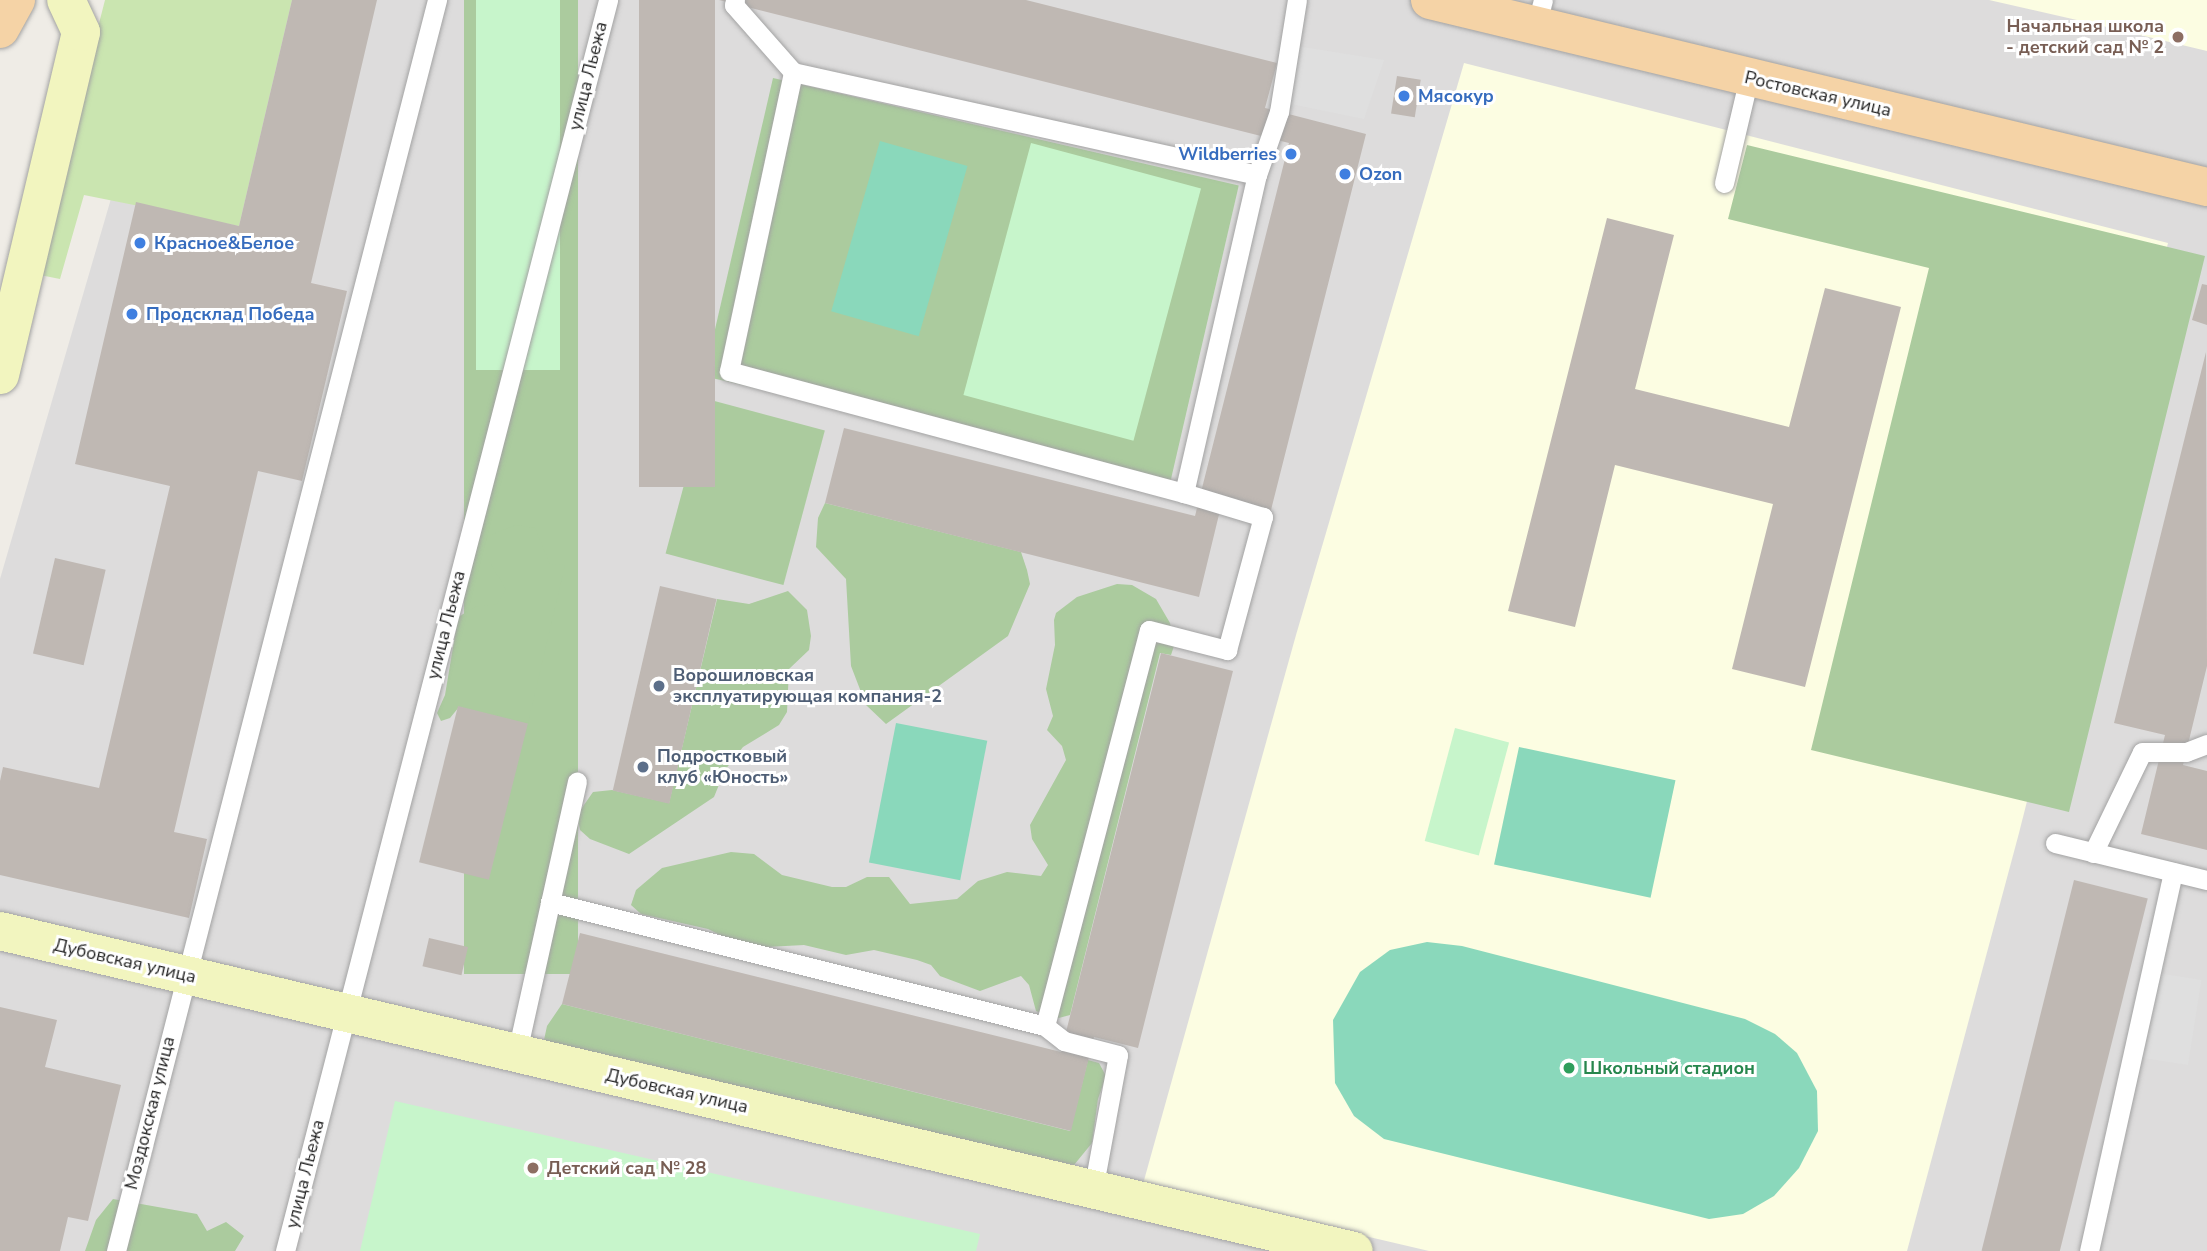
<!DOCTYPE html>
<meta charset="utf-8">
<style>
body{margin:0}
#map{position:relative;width:2207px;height:1251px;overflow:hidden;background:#efece6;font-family:"Nunito Sans",sans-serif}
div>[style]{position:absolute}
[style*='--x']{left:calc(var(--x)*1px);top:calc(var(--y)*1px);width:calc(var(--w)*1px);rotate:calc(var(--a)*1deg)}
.residential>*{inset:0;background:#dddcdc}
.education>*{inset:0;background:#fcfde2}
.grass>*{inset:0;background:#cae5b0}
.forest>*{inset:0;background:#abcb9e;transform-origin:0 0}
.park>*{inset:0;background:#c7f5cb;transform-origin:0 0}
.pitch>*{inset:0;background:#8ad8bb;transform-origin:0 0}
.parking>*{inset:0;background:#dfdfdf;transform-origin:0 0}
.building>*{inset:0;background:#bfb8b3;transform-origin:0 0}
.roads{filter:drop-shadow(0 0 2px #a3a3a3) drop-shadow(0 0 2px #a3a3a3)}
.lane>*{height:19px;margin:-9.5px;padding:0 9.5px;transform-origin:9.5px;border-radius:9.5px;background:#fff}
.secondary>*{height:38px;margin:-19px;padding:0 19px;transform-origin:19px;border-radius:19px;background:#f2f5bf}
.primary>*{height:38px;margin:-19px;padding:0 19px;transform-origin:19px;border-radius:19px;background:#f5d3a6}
.dots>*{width:19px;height:19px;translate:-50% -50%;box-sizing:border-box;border:4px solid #fff;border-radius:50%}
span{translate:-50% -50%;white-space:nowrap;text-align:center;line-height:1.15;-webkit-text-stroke:6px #fff;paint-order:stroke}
.education-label{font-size:18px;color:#785e54;font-weight:700}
.right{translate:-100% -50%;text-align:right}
.left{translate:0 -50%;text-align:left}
.street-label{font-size:18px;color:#1f1f1f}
.shop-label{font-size:18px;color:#366cbe;font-weight:700}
.service-label{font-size:18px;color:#4e5e75;font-weight:700}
.leisure-label{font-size:18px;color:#27864d;font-weight:700}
</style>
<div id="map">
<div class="residential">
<div style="clip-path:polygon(169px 0,2207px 0,2207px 1251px,0 1251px,0 579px)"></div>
</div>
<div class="education">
<div style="clip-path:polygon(1989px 0,2207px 0,2207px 51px,2090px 23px)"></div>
<div style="clip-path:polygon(1464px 63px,2168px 243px,2019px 833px,1907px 1251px,1429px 1251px,1143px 1184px,1296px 635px)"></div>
</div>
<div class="grass">
<div style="clip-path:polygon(105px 0,292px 0,239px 226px,84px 195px,60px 279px,35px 274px)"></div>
</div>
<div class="forest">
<div style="left:464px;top:0;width:114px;height:974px"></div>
<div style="left:773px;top:78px;width:478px;height:306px;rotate:13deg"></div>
<div style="clip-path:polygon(1747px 145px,2205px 256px,2069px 812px,1811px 750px,1929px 268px,1728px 219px)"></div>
<div style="left:707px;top:399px;width:122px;height:160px;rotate:15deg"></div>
<div style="clip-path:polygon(825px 503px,1021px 552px,1027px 570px,1030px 584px,1008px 636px,886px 724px,866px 705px,851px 666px,846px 579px,816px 547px,818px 518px)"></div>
<div style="clip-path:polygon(516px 525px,535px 528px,550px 564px,565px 565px,528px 723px,459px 707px,450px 718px,441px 721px,437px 713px,445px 695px,458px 617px,475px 607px,497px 604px,506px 589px,490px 563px,484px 545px,488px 536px)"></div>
<div style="clip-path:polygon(1117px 584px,1132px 585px,1156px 599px,1170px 623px,1174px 646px,1171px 655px,1160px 653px,1070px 1015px,1055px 1019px,1036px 1011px,1029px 985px,1021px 976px,980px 991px,940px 976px,931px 965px,917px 960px,874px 950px,846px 955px,804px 945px,746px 948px,708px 929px,641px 914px,631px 905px,636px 890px,662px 868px,731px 852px,754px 854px,782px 875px,832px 887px,846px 887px,867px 877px,889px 877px,910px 904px,957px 899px,978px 881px,1007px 872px,1041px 876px,1048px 865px,1032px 839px,1030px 825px,1066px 760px,1062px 746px,1047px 730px,1053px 716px,1046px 689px,1055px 645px,1054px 620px,1056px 613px,1077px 597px)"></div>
<div style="clip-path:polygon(788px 591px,807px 610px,811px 636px,809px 650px,789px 669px,787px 712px,779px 725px,743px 747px,725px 770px,714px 797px,629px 854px,590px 839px,580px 830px,577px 815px,593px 792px,612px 790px,669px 803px,717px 599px,749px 604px)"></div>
<div style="clip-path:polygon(562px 1004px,1070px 1131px,1088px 1060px,1099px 1063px,1106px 1076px,1098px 1099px,1092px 1143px,1074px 1165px,552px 1050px,544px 1040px,547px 1026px)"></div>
<div style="clip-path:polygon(113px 1199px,197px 1214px,207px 1231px,226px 1222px,244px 1236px,235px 1251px,85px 1251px,96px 1220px)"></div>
</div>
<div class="park">
<div style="left:476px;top:0;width:84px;height:370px"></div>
<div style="left:1031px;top:143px;width:176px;height:261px;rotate:15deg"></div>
<div style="left:1455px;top:728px;width:56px;height:117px;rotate:15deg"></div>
<div style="clip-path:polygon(395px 1101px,980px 1234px,976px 1251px,360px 1251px)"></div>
</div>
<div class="pitch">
<div style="left:880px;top:141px;width:91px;height:177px;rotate:16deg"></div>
<div style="left:896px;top:723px;width:93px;height:142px;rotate:11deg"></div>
<div style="left:1519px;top:747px;width:160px;height:120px;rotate:12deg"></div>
<div style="clip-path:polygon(1427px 942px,1462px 946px,1745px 1019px,1775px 1034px,1797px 1053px,1817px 1091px,1818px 1131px,1799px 1168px,1774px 1196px,1743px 1214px,1709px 1219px,1384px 1139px,1354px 1116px,1335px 1083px,1333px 1020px,1360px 972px,1390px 950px)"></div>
</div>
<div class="parking">
<div style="clip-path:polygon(1290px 45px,1384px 60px,1364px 119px,1281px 102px)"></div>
<div style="left:2151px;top:972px;width:51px;height:86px;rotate:9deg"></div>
</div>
<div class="building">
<div style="clip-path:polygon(292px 0,377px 0,311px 283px,347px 291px,302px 481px,258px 471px,174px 832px,207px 839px,189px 918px,0 875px,0 781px,3px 767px,99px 788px,170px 486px,75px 464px,136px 202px,239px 226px)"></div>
<div style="left:639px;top:0;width:76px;height:487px"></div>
<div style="clip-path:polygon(719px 0,1026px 0,1277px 63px,1265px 108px,1366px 134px,1271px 510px,1223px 498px,1199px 597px,825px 503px,844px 428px,1195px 516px,1289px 143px)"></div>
<div style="left:1397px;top:76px;width:24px;height:38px;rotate:9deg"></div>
<div style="clip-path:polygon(1607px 218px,1674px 235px,1635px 389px,1789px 427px,1825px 288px,1901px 307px,1805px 687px,1732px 669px,1773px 504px,1615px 465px,1575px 627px,1508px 611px)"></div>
<div style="clip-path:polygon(2202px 284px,2207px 285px,2207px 325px,2192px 320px)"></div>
<div style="clip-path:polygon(2206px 352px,2207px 666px,2183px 765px,2207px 771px,2207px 850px,2141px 834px,2165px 735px,2114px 723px)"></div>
<div style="left:55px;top:558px;width:52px;height:98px;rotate:13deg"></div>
<div style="left:660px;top:586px;width:58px;height:210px;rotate:13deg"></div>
<div style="clip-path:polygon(1161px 653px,1233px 671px,1138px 1048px,1094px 1037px,1071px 1131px,562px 1004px,580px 933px,1061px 1052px)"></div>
<div style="left:458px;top:706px;width:72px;height:161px;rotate:14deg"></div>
<div style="left:2074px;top:880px;width:76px;height:382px;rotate:14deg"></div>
<div style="left:429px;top:938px;width:40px;height:29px;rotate:13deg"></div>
<div style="clip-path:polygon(0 1007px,57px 1020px,45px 1067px,121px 1085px,88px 1221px,68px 1217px,60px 1251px,0 1251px)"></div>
</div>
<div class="roads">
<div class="lane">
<div style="--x:735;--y:0;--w:5;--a:101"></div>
<div style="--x:734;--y:5;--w:89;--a:48.6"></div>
<div style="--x:1536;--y:26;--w:27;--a:-75"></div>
<div style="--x:1724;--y:183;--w:109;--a:-76.7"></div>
<div style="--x:1184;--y:493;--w:471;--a:-165"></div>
<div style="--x:729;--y:371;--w:306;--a:-77.9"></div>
<div style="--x:793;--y:72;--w:475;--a:12.5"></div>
<div style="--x:2055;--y:843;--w:156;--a:13.7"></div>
<div style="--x:2093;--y:853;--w:112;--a:-64.1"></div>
<div style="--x:2142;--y:752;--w:44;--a:0"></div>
<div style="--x:2186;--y:752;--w:22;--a:-21"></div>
<div style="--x:550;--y:902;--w:510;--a:14.06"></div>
<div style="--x:514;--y:1052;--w:3;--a:0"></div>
<div style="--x:517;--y:1052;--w:277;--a:-77.5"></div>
<div style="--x:1093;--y:1190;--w:137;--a:-79.5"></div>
<div style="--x:1118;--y:1055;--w:56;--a:-165.5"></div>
<div style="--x:1064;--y:1041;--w:24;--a:-142"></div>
<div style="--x:1045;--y:1026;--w:409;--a:-75.3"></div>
<div style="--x:1149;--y:630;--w:81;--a:14.4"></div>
<div style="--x:1227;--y:650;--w:138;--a:-74.9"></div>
<div style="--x:1263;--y:517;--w:83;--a:-163.1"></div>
<div style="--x:1184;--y:493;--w:326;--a:-77.1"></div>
<div style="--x:1257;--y:175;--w:67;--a:-70.8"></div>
<div style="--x:1279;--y:112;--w:113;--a:-80.9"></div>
<div style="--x:116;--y:1251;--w:1292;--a:-75.61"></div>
<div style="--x:285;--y:1251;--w:1292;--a:-75.52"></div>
<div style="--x:2089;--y:1251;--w:388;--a:-77.5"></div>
</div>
<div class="secondary">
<div style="--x:0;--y:375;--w:352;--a:-76.7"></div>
<div style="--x:81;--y:32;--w:35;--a:-115"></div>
<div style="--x:0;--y:931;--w:1391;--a:13.3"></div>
</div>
<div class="primary">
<div style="--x:1430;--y:0;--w:799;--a:13.53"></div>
<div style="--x:0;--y:29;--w:33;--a:-61"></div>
</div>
</div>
<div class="dots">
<div style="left:2178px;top:37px;background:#8d6e63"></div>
<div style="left:1404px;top:96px;background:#3f7fe0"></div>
<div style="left:1291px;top:154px;background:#3f7fe0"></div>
<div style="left:1345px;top:174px;background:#3f7fe0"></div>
<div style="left:140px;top:243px;background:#3f7fe0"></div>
<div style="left:132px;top:314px;background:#3f7fe0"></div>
<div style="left:659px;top:686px;background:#5c6f8a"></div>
<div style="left:643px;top:767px;background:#5c6f8a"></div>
<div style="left:1569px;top:1068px;background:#2e9e5b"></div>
<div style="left:533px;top:1168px;background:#8d6e63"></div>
</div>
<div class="education-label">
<span class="right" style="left:2164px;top:37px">Начальная школа<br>- детский сад № 2</span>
<span class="left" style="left:547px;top:1168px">Детский сад № 28</span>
</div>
<div class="street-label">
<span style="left:588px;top:76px;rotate:-76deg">улица Льежа</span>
<span style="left:1818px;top:94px;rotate:13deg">Ростовская улица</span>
<span style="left:446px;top:625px;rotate:-76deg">улица Льежа</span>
<span style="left:125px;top:961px;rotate:13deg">Дубовская улица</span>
<span style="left:677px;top:1091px;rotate:13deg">Дубовская улица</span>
<span style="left:150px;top:1113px;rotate:-76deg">Моздокская улица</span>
<span style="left:305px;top:1174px;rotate:-76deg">улица Льежа</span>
</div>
<div class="shop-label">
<span class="left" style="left:1418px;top:96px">Мясокур</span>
<span class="right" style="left:1277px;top:154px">Wildberries</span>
<span class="left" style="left:1359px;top:174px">Ozon</span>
<span class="left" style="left:154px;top:243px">Красное&amp;Белое</span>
<span class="left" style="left:146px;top:314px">Продсклад Победа</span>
</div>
<div class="service-label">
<span class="left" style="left:673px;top:686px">Ворошиловская<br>эксплуатирующая компания-2</span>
<span class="left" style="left:657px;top:767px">Подростковый<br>клуб «Юность»</span>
</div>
<div class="leisure-label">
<span class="left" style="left:1583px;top:1068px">Школьный стадион</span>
</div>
</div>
